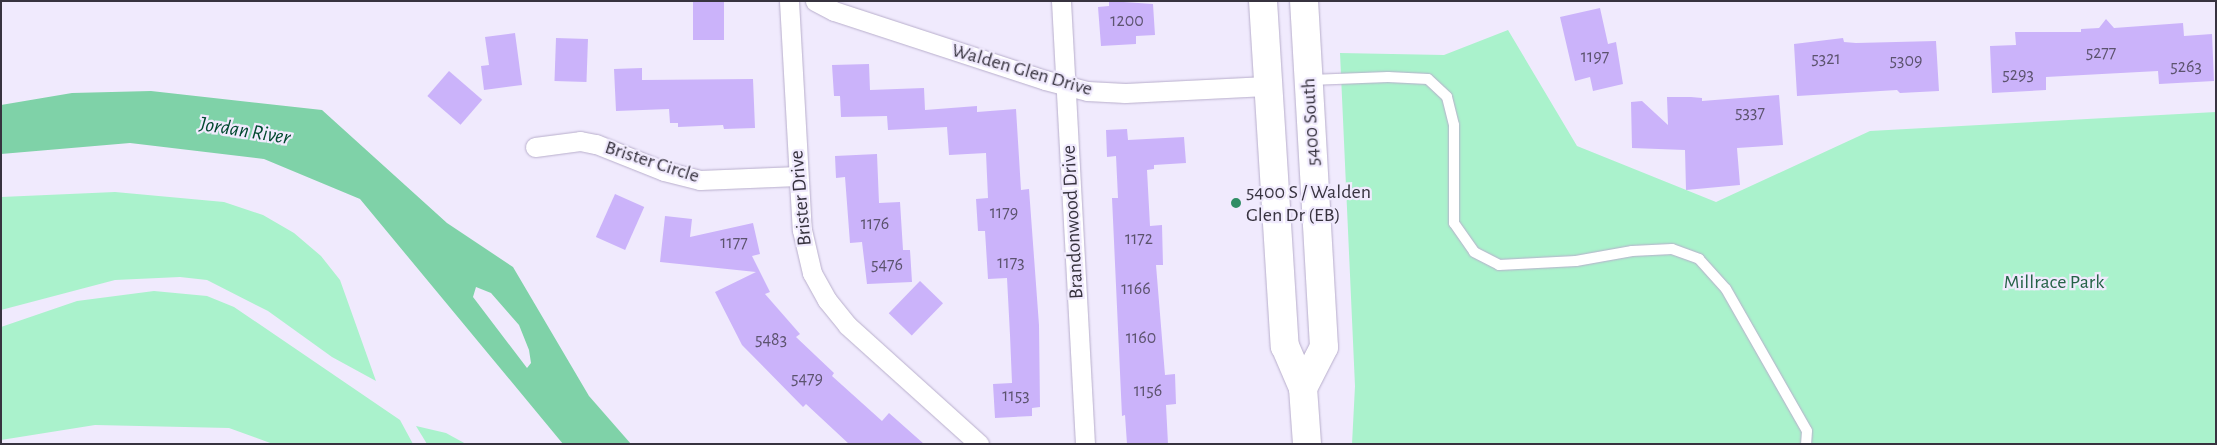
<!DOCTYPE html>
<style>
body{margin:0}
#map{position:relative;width:2217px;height:445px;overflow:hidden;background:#f0eafd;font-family:"Alegreya Sans",sans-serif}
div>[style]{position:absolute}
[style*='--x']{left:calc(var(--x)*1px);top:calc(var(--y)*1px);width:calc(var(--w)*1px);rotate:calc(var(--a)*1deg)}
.green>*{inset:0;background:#aaf2cc}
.water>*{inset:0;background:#7fd2a8}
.building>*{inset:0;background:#cbb3fa;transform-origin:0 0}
.roads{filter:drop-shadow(0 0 1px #b8aecc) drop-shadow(0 0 1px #b8aecc)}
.lane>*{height:10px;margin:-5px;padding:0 5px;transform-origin:5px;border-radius:5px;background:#fff}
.street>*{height:19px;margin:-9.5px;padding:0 9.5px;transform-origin:9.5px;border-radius:9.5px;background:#fff}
.primary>*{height:28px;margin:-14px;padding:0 14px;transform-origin:14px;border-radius:14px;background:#fff}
.dots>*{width:14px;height:14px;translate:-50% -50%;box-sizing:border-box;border:2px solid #f0eafd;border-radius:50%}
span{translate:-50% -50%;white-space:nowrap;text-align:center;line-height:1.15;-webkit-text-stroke:4.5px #f0eafd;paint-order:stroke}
.number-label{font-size:18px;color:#5c536e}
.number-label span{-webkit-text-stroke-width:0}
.street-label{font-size:20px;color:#37333f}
.poi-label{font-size:20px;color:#37333f}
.left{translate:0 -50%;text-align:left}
.park-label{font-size:20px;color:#256247}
.water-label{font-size:21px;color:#00482e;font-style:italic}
.frame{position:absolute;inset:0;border:2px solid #37333f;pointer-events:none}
</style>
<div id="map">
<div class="green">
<div style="clip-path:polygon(1508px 30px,1577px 146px,1716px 202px,1870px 131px,2216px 112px,2216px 444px,1352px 444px,1355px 386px,1340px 53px,1444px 55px)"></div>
<div style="clip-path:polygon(115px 192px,224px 202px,263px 215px,294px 233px,321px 256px,340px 280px,376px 381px,332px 357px,268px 311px,207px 280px,180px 277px,115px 280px,1px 310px,1px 197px)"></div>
<div style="clip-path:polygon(154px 291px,207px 296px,234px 307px,400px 420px,413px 444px,273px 444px,229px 428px,95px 425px,1px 440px,1px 327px,77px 301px)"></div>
<div style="clip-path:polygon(416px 426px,446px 433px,466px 444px,427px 444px)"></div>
</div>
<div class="water">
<div style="clip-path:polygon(evenodd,151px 91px,322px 110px,447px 223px,513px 267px,589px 396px,631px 444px,563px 444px,360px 199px,264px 159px,130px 143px,1px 154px,1px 105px,72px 93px,151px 91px,476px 287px,491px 293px,519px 325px,529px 350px,531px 363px,527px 368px,473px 297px,476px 287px)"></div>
</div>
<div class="building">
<div style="left:693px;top:1px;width:31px;height:39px"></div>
<div style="clip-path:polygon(1109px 1px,1153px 4px,1155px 35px,1136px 36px,1136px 44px,1101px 46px,1098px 7px,1109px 6px)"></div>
<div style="clip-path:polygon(1600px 8px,1608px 44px,1616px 42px,1623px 84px,1593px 91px,1590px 77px,1575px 81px,1560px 17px)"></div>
<div style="clip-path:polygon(2106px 19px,2114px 28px,2183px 23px,2184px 36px,2212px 34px,2214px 81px,2159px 84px,2158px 71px,2046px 77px,2046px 90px,1992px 93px,1990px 46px,2016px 45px,2015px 32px,2081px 32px,2081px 29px,2099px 28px)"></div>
<div style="clip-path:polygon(515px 33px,522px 85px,484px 90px,481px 66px,489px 65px,485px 37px)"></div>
<div style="left:556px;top:38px;width:32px;height:43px;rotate:2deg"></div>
<div style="clip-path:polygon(1843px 38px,1844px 42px,1856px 43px,1936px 41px,1939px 91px,1900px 93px,1897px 90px,1797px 96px,1794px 44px)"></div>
<div style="clip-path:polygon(869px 64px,870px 90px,924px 88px,925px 110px,977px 106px,977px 112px,1016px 109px,1021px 190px,1029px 189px,1039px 325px,1040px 407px,1032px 408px,1032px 416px,995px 418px,993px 384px,1012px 383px,1010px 335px,1007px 278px,988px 279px,985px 231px,978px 231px,976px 199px,988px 198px,986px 153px,949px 155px,947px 127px,888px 130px,887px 116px,841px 117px,840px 96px,834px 96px,832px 65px)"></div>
<div style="clip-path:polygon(642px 68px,642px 80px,753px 79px,755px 128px,724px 129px,723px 125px,678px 127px,678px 123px,670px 123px,669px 109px,616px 111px,614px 69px)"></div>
<div style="left:449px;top:71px;width:44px;height:33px;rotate:41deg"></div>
<div style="clip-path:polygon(1779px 95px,1783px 145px,1737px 148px,1740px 185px,1686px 190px,1685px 150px,1632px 148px,1631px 102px,1642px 101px,1668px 125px,1667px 97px,1691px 97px,1702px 98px,1702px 101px)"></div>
<div style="clip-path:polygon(1127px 129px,1128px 140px,1184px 137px,1186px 163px,1154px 165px,1154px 169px,1147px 170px,1150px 226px,1162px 225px,1163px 265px,1156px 265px,1165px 375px,1175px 374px,1176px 404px,1166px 405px,1168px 444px,1127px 444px,1125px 415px,1122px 416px,1112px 198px,1118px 198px,1116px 156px,1107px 157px,1106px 130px)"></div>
<div style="clip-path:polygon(877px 154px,879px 203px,900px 202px,903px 250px,910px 250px,912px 282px,867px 284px,862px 242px,850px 243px,845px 177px,836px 178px,835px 156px)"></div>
<div style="left:615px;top:194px;width:32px;height:47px;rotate:24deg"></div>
<div style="clip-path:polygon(665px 216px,692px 219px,690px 237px,753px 223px,760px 254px,752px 256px,770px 292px,765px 294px,800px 334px,796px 337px,834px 373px,832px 376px,882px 421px,889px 413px,924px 444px,849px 444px,806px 404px,803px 407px,742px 345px,715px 292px,756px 272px,660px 262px)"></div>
<div style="left:920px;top:281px;width:32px;height:45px;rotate:44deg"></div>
</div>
<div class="roads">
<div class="lane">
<div style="--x:1310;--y:80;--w:78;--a:-2.2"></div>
<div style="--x:1388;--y:77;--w:40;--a:2.9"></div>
<div style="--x:1428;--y:79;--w:26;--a:43"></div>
<div style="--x:1447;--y:97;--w:29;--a:76"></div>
<div style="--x:1454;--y:125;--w:98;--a:90"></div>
<div style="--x:1454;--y:223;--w:35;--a:55"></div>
<div style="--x:1474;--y:252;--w:28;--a:27"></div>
<div style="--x:1499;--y:265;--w:77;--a:-3"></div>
<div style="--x:1576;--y:261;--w:57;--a:-10.1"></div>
<div style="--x:1632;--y:251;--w:40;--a:-2.9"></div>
<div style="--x:1672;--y:249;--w:29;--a:20"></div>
<div style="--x:1699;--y:259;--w:40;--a:48"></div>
<div style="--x:1726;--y:289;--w:163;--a:60.3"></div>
<div style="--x:1807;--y:431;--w:13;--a:94"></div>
</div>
<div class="street">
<div style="--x:789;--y:1;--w:229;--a:86.8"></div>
<div style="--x:802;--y:230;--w:44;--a:76.9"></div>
<div style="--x:812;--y:273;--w:31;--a:61"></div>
<div style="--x:827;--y:300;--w:32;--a:51"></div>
<div style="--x:847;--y:325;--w:178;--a:42"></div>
<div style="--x:815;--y:1;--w:21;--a:28"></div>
<div style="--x:834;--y:11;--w:222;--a:18.1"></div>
<div style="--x:1045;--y:80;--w:43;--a:14.7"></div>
<div style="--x:1087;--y:91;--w:38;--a:3"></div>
<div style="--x:1125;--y:93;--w:142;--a:-2.8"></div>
<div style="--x:1061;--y:1;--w:444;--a:86.9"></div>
<div style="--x:535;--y:147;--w:45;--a:-7.6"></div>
<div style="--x:580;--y:141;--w:16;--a:11"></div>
<div style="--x:596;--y:144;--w:73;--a:21.7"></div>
<div style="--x:664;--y:171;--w:37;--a:14"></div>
<div style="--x:700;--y:180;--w:98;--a:-2.3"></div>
</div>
<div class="primary">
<div style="--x:1263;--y:1;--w:346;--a:86.4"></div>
<div style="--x:1285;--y:346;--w:46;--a:66.8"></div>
<div style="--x:1303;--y:388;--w:56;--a:85.9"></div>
<div style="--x:1303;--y:388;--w:46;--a:-62.9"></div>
<div style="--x:1324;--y:347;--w:347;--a:-93.3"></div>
</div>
</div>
<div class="dots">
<div style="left:1236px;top:203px;background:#2f8d64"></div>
</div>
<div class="number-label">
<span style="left:1127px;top:21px">1200</span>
<span style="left:2101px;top:53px">5277</span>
<span style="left:1595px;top:57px">1197</span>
<span style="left:1826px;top:59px">5321</span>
<span style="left:1906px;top:61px">5309</span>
<span style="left:2186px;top:67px">5263</span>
<span style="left:2018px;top:75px">5293</span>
<span style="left:1750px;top:113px">5337</span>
<span style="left:1004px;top:213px">1179</span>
<span style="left:875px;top:224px">1176</span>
<span style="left:1139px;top:239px">1172</span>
<span style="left:734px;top:243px">1177</span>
<span style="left:1011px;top:263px">1173</span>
<span style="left:887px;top:265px">5476</span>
<span style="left:1136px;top:289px">1166</span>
<span style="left:1141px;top:338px">1160</span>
<span style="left:771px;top:340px">5483</span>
<span style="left:807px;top:379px">5479</span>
<span style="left:1148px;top:391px">1156</span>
<span style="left:1016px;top:396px">1153</span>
</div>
<div class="street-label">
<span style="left:1022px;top:70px;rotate:16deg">Walden Glen Drive</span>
<span style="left:1311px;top:122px;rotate:-93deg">5400 South</span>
<span style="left:652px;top:162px;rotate:18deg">Brister Circle</span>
<span style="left:801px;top:198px;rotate:-95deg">Brister Drive</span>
<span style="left:1073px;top:222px;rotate:-93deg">Brandonwood Drive</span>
</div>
<div class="poi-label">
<span class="left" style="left:1246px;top:204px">5400 S / Walden<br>Glen Dr (EB)</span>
</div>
<div class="park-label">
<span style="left:2054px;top:282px">Millrace Park</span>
</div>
<div class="water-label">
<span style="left:245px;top:131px;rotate:9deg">Jordan River</span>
</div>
<div class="frame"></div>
</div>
